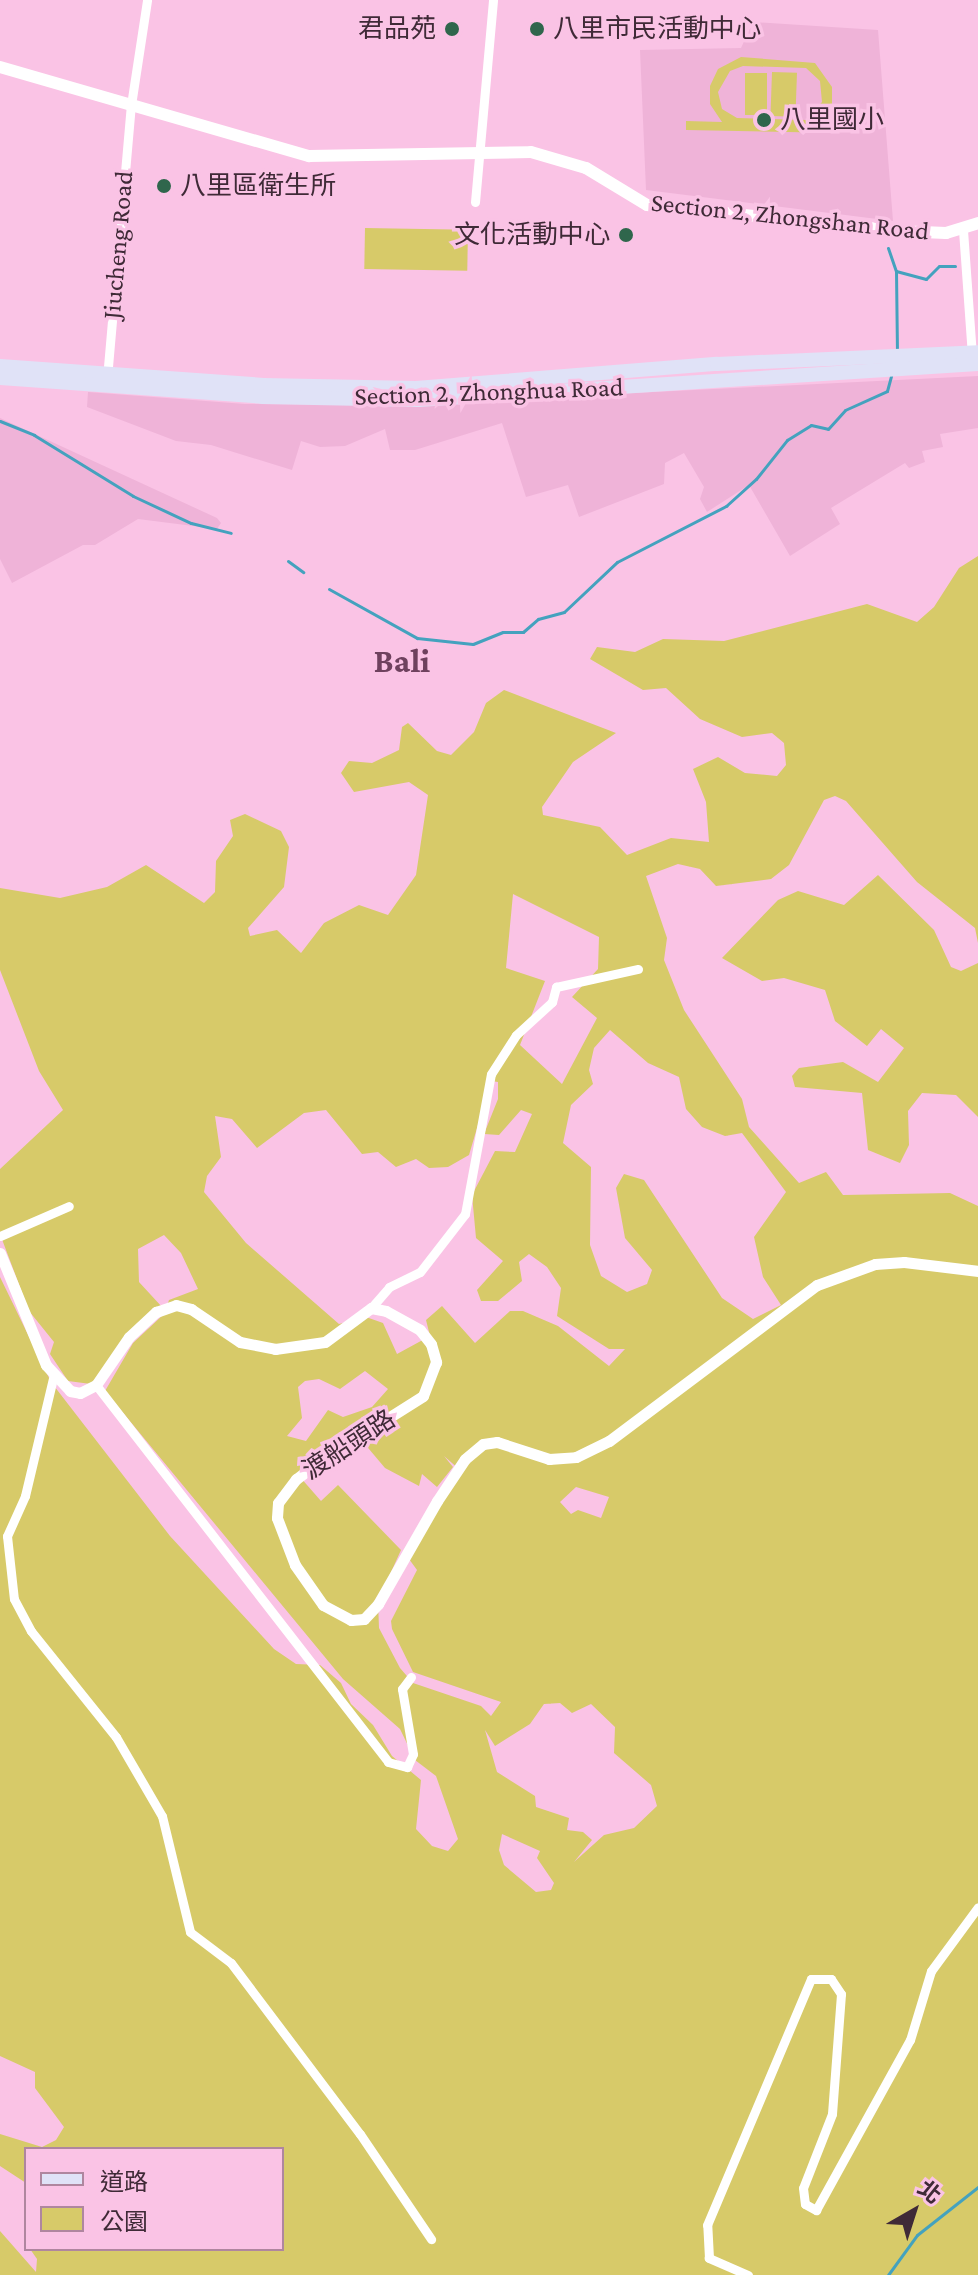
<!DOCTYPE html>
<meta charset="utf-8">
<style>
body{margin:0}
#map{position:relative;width:978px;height:2275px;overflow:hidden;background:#fac3e5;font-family:"Crimson Pro","Noto Sans TC",serif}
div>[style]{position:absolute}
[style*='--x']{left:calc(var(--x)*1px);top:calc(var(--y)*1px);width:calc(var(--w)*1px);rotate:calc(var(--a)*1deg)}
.built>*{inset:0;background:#efb3d8}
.green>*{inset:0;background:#d7ca69;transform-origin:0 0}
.stream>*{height:3px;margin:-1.5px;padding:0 1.5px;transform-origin:1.5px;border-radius:1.5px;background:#44a2be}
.minor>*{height:9px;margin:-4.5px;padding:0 4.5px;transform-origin:4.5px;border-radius:4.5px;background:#fff}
.tertiary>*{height:11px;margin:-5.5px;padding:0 5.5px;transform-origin:5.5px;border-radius:5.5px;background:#fff}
.secondary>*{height:12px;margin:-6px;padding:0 6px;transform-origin:6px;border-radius:6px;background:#fff}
.primary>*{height:14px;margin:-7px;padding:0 7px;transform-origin:7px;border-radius:7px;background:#e0e2f7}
.dots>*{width:22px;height:22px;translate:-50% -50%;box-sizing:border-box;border:4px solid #fac3e5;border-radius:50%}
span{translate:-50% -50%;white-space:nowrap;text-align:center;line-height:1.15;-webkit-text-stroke:7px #fac3e5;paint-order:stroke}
.poi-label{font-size:26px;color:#3f2a37}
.right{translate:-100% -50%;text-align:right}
.left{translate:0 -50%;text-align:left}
.street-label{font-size:26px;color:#3f2a37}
.district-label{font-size:34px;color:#6e415e;font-weight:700}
.legend{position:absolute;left:24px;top:2147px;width:260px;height:104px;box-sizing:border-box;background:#fac3e5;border:2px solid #af869f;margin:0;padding:10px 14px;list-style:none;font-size:24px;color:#3f2a37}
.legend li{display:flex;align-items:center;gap:16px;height:40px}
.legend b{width:40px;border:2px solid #af869f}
.north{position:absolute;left:874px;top:2171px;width:80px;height:80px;-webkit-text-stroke:6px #fac3e5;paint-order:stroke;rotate:39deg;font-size:22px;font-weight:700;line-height:32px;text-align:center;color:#3f2a37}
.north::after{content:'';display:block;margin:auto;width:28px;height:36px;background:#3f2a37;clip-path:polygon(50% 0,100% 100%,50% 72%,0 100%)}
</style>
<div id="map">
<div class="built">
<div style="clip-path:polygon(753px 22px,878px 30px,893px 221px,646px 190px,640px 50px,741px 48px)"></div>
<div style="clip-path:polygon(978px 376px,978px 428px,940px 434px,943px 447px,922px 451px,925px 462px,909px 468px,905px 463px,831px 508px,840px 524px,790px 556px,749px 485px,707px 512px,700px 499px,704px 487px,684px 453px,665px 463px,664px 484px,579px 517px,568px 485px,526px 497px,502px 423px,415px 450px,390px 450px,385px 429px,345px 446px,320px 447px,301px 441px,292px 470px,211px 445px,176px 441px,87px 407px,88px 392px,245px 404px,390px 405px)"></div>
<div style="clip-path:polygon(0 418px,217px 518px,221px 523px,217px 529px,138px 519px,95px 545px,83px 545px,12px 583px,0 559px)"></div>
</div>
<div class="green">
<div style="clip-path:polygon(evenodd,741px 57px,815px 63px,832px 87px,832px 104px,822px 123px,839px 124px,839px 133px,686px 130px,686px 121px,722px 122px,710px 104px,710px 86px,718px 69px,741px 57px,743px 66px,806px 68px,820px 81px,822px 102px,806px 120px,737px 118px,722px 109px,718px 92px,730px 71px,743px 66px)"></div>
<div style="left:772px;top:72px;width:25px;height:44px;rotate:2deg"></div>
<div style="left:745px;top:73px;width:22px;height:42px"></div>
<div style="left:365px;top:228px;width:103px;height:41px;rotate:1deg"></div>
<div style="clip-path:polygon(evenodd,978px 556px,978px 943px,975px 928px,917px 882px,846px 801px,835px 796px,824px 800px,789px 865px,771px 879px,716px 886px,700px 869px,678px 864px,646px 876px,667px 938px,664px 960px,684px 1010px,742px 1099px,749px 1127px,799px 1183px,826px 1172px,843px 1195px,950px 1193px,978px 1206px,978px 2275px,0 2275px,0 2231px,36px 2272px,37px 2259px,30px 2249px,282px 2249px,282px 2149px,26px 2149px,26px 2183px,0 2166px,0 2134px,42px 2147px,56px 2140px,64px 2127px,35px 2088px,35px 2072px,0 2056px,0 1277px,51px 1382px,170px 1536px,274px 1649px,296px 1664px,320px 1665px,341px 1683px,351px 1704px,373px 1725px,392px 1756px,421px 1780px,416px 1829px,432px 1846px,448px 1851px,458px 1839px,436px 1776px,415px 1760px,400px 1729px,343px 1679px,105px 1391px,133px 1343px,164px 1314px,169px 1300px,198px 1289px,181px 1253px,164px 1235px,138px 1249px,139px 1282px,162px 1307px,91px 1384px,68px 1381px,50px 1354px,54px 1342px,29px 1311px,0 1234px,0 1169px,63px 1110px,39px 1071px,0 970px,0 888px,60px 898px,107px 887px,146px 865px,204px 903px,215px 892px,216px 861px,233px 836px,230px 820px,245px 814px,281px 831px,289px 847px,284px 887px,248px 928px,250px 936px,277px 930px,301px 953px,324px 923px,359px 905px,388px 915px,416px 875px,428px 795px,409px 782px,354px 792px,341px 773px,349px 761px,372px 763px,399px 750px,402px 727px,408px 723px,437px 751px,451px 755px,474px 732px,486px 703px,504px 690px,616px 733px,573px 762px,542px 807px,543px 815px,600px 827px,627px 855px,671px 838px,709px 842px,706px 802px,693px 769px,718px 757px,745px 773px,777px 776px,786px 765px,784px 743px,772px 733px,742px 737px,700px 719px,666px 688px,643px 690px,590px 659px,597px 647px,635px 652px,663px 639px,724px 641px,867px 604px,917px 622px,934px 607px,959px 568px,978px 556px,513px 894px,599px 937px,598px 969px,572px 997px,597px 1018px,562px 1084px,520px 1045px,545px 981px,506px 968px,513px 894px,978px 556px,610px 1030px,648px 1063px,679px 1077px,686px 1109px,702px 1127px,725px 1136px,742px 1133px,786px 1192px,754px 1237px,763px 1277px,781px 1305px,753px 1319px,722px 1298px,644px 1180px,624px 1174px,616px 1188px,625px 1238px,652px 1270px,647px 1284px,627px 1292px,601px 1276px,590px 1245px,591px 1167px,563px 1143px,571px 1105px,593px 1084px,589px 1070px,594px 1048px,610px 1030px,978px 556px,491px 1081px,498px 1082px,498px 1099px,484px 1134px,499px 1135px,521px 1110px,532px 1114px,515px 1152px,495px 1151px,472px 1195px,476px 1238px,503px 1261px,477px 1290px,481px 1301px,498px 1301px,522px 1281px,519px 1262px,529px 1254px,547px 1267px,561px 1288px,557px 1316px,609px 1349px,625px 1349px,609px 1366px,558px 1326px,523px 1311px,510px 1311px,475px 1343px,442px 1306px,426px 1320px,430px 1336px,397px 1354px,383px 1323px,366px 1317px,339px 1324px,246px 1243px,204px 1192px,207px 1176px,221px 1157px,215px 1116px,232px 1119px,257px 1148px,304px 1113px,326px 1110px,362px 1154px,378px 1152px,396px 1167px,416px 1159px,429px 1168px,448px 1167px,469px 1155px,491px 1081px,978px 556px,365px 1371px,388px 1389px,372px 1407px,343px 1417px,328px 1410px,306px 1441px,287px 1436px,302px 1418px,298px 1387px,305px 1381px,319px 1379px,340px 1389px,365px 1371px,978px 556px,358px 1436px,385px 1468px,419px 1486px,422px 1474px,437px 1487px,453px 1467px,444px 1456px,460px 1470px,409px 1559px,417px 1570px,391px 1621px,392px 1629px,413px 1672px,501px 1702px,491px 1716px,481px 1706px,413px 1683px,400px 1668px,379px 1628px,378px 1601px,401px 1550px,338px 1485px,321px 1501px,300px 1477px,314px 1452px,358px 1436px,978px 556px,576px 1487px,609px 1497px,601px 1518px,578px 1510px,571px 1514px,560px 1502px,576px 1487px,978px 556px,560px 1703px,572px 1713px,591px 1704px,615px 1727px,614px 1753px,651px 1785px,657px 1806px,634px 1828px,604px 1835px,574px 1862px,592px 1840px,583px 1832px,567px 1830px,569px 1818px,536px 1807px,535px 1796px,497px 1772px,485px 1730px,495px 1746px,530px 1724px,544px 1704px,560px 1703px,978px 556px,502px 1834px,540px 1851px,537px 1858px,554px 1883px,551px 1890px,536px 1892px,504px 1865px,499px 1850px,502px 1834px)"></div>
<div style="clip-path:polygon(878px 875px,934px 930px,951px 967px,961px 971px,978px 963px,978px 1117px,956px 1095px,922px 1093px,908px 1111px,909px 1145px,900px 1163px,868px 1150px,862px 1093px,795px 1087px,792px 1076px,799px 1068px,843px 1062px,878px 1082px,904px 1048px,881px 1029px,867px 1046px,835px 1021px,825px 990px,784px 978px,762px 981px,722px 958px,778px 900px,798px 891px,844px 905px)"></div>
</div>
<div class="stream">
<div style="--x:888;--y:248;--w:24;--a:71"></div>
<div style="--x:896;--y:271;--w:31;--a:15"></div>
<div style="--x:926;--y:279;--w:18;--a:-45"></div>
<div style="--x:939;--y:266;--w:16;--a:0"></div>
<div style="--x:896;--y:271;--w:80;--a:89.3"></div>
<div style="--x:0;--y:421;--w:37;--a:22"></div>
<div style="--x:34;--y:435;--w:116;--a:31.6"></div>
<div style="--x:133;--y:496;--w:64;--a:25"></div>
<div style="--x:191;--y:523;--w:41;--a:14"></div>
<div style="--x:288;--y:561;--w:19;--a:36"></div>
<div style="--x:329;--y:589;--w:101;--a:29.1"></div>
<div style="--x:417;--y:638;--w:56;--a:6.1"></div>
<div style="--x:473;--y:644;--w:32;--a:-22"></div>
<div style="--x:503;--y:632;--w:20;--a:0"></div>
<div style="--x:523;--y:632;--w:20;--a:-41"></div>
<div style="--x:538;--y:619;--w:27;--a:-15"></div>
<div style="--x:564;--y:612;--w:73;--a:-43.3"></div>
<div style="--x:617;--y:562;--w:123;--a:-27.2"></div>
<div style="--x:726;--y:506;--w:40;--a:-42"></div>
<div style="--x:756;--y:479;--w:50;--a:-51.5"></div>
<div style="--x:787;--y:440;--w:28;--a:-32"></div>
<div style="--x:811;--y:425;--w:17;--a:13"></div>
<div style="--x:828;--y:429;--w:25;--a:-48"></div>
<div style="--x:845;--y:410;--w:46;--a:-24.3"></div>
<div style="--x:887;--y:391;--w:16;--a:-75"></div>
<div style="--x:888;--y:2275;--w:49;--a:-54.1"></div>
<div style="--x:917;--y:2235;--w:78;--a:-38.2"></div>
</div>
<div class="minor">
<div style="--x:475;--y:202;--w:203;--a:-84.9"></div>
<div style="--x:963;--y:230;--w:127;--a:85.9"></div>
<div style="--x:107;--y:378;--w:274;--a:-85"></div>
<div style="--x:131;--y:105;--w:106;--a:-81.3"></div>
<div style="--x:0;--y:1236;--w:75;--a:-23.5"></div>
<div style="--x:371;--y:1308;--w:28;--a:-49"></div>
<div style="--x:389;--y:1287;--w:34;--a:-26"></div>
<div style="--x:420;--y:1272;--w:73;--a:-52.2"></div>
<div style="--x:465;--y:1214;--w:142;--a:-79.5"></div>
<div style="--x:491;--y:1074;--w:46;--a:-57.3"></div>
<div style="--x:516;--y:1035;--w:49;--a:-42.5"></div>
<div style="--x:552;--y:1002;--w:16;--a:-75"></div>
<div style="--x:556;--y:987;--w:84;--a:-12.4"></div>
<div style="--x:54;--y:1374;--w:125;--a:103.4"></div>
<div style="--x:25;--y:1496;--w:44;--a:114.2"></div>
<div style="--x:7;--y:1536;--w:63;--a:83.7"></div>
<div style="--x:14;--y:1599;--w:36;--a:62"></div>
<div style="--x:31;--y:1631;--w:136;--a:51.3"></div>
<div style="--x:116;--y:1737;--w:91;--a:59.8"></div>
<div style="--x:162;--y:1816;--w:119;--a:76.4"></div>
<div style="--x:190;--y:1932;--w:51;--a:37.1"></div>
<div style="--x:231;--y:1963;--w:214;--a:53"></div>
<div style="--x:360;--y:2134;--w:127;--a:55.9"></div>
<div style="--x:96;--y:1385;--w:477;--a:52.2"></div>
<div style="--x:388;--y:1762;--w:20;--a:15"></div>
<div style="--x:407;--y:1767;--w:14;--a:-65"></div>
<div style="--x:413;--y:1754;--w:66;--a:-99.6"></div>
<div style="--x:402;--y:1689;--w:15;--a:-53"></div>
<div style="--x:748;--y:2275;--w:43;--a:-156.4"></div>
<div style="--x:709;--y:2258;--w:33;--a:-93"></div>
<div style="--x:707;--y:2225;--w:267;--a:-67.1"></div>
<div style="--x:811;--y:1979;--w:20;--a:0"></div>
<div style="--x:831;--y:1979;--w:18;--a:56"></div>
<div style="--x:841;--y:1994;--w:120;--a:94.3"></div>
<div style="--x:832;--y:2114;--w:79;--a:111.4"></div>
<div style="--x:803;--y:2188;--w:16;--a:83"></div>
<div style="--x:805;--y:2204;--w:13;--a:29"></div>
<div style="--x:816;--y:2210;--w:194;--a:-61.1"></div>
<div style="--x:910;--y:2040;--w:72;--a:-73.1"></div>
<div style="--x:931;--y:1971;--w:79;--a:-53.7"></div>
</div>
<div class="tertiary">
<div style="--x:0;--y:1253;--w:121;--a:67.7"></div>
<div style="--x:46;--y:1365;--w:35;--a:47"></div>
<div style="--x:70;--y:1391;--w:10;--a:11"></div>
<div style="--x:80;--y:1393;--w:18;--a:-27"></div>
<div style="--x:96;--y:1385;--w:58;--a:-55.5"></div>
<div style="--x:129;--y:1337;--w:37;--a:-43"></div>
<div style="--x:156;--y:1312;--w:21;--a:-19"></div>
<div style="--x:176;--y:1305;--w:16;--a:15"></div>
<div style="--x:191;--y:1309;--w:59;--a:34"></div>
<div style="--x:240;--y:1342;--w:36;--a:11"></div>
<div style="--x:275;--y:1349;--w:50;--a:-8"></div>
<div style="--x:325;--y:1342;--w:57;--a:-36.5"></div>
<div style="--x:371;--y:1308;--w:15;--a:11"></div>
<div style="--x:386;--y:1311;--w:39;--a:29"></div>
<div style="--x:420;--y:1330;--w:18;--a:52"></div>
<div style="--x:431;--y:1344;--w:19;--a:74"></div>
<div style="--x:436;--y:1362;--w:36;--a:111"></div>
<div style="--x:423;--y:1396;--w:122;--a:147.7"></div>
<div style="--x:320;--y:1461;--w:30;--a:143"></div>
<div style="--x:296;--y:1479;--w:30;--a:127"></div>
<div style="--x:278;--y:1503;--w:15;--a:94"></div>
<div style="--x:277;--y:1518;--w:50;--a:69"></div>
<div style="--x:295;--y:1565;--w:49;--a:55"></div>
<div style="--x:323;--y:1605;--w:32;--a:28"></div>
<div style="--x:351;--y:1620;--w:13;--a:-4"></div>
<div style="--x:364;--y:1619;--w:21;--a:-47"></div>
<div style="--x:378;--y:1604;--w:119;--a:-60.2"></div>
<div style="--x:437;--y:1501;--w:50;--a:-56.3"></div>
<div style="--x:465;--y:1459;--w:23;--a:-40"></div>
<div style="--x:483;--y:1444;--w:14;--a:-8"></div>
<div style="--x:497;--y:1442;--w:55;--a:18.1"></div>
<div style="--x:549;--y:1459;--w:27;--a:-4"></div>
<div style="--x:576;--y:1457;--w:37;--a:-26"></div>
<div style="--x:609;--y:1441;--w:260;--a:-36.9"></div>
<div style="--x:817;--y:1285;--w:62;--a:-19.9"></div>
<div style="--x:875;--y:1264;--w:29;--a:-4"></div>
<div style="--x:904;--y:1262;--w:75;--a:6.9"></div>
</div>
<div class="secondary">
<div style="--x:0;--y:67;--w:322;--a:16.1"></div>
<div style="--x:309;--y:156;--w:222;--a:-1"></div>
<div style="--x:531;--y:152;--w:57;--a:16.2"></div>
<div style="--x:586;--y:168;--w:71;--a:31.2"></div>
<div style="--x:647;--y:205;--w:252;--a:5.9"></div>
<div style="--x:898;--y:231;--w:48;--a:2.4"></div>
<div style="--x:946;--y:233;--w:34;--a:-17"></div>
</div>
<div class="primary">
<div style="--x:0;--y:366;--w:264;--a:4.1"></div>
<div style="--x:263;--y:385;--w:153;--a:1.1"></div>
<div style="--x:416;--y:388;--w:302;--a:-4.6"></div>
<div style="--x:717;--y:364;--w:261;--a:-2.6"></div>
<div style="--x:0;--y:378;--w:263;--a:4.1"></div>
<div style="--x:262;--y:397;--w:156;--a:1.1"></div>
<div style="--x:418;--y:400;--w:561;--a:-3.68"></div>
</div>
<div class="dots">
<div style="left:452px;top:29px;background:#2f664c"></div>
<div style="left:537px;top:29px;background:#2f664c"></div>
<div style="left:764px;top:120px;background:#2f664c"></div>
<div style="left:164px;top:186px;background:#2f664c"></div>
<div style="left:626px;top:235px;background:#2f664c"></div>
</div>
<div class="poi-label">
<span class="right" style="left:436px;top:29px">君品苑</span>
<span class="left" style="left:553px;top:29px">八里市民活動中心</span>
<span class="left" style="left:780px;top:120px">八里國小</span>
<span class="left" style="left:180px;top:186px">八里區衛生所</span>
<span class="right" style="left:610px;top:235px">文化活動中心</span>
</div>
<div class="street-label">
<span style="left:790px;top:217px;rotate:6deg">Section 2, Zhongshan Road</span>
<span style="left:118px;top:245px;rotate:-85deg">Jiucheng Road</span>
<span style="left:489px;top:392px;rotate:-2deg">Section 2, Zhonghua Road</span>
<span style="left:349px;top:1445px;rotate:-33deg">渡船頭路</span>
</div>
<div class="district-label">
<span style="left:402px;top:661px">Bali</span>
</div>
<ul class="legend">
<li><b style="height:10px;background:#e0e2f7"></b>道路</li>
<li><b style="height:22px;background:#d7ca69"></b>公園</li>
</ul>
<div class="north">北</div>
</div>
